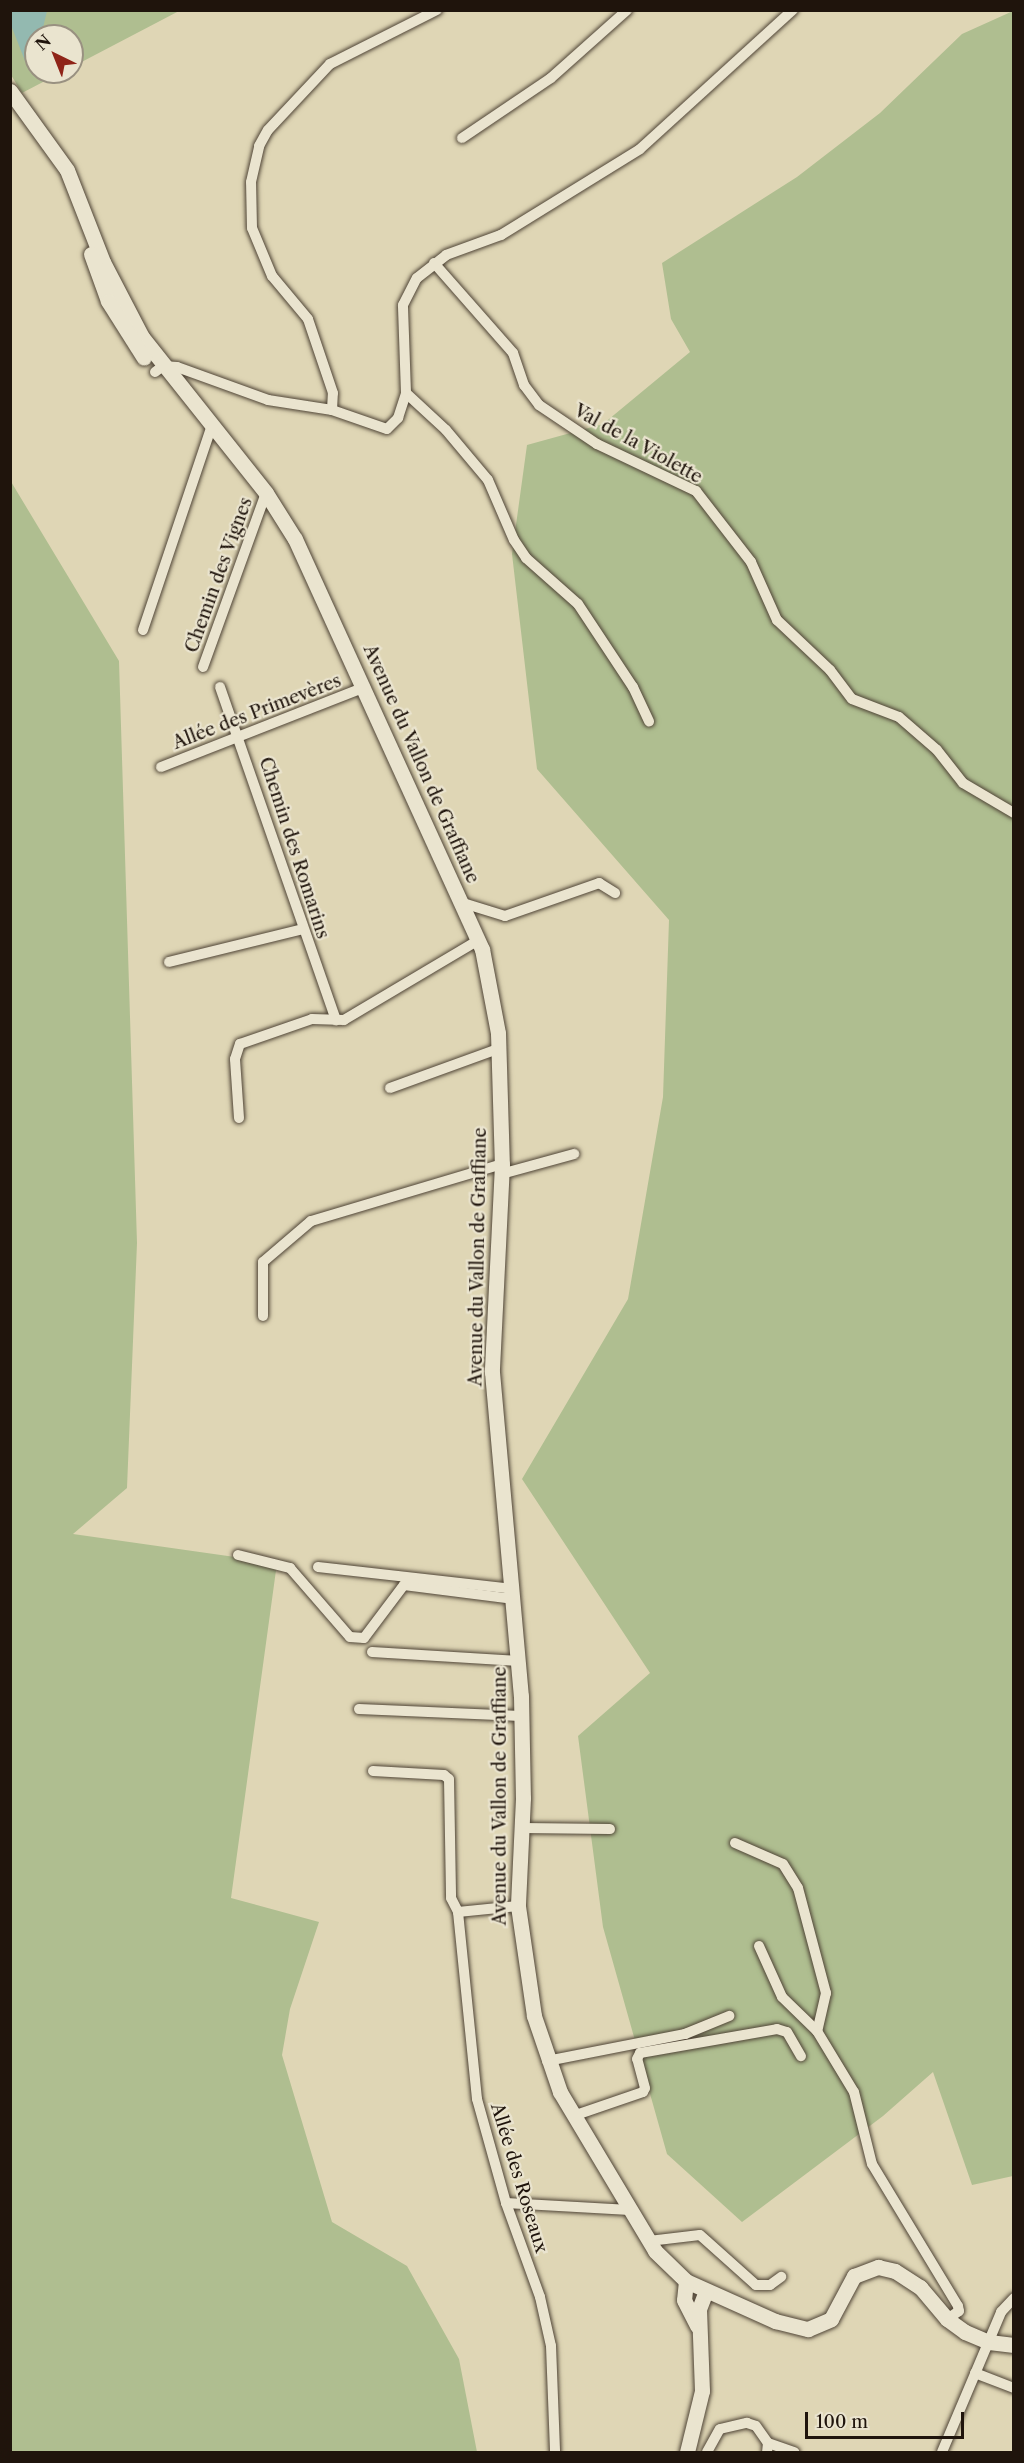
<!DOCTYPE html>
<meta charset="utf-8">
<style>
body{margin:0}
#map{position:relative;width:1024px;height:2463px;overflow:hidden;background:#dfd6b5;font-family:"Libre Caslon Text",serif}
div>[style]{position:absolute}
[style*='--x']{left:calc(var(--x)*1px);top:calc(var(--y)*1px);width:calc(var(--w)*1px);rotate:calc(var(--a)*1deg)}
.green>*{inset:0;background:#afbe90}
.water>*{inset:0;background:#93b9b0}
.roads{filter:drop-shadow(0 0 2px #4f4436) drop-shadow(0 0 2px #4f4436)}
.street>*{height:10px;margin:-5px;padding:0 5px;transform-origin:5px;border-radius:5px;background:#eae4cf}
.secondary>*{height:15px;margin:-7.5px;padding:0 7.5px;transform-origin:7.5px;border-radius:7.5px;background:#eae4cf}
span{translate:-50% -50%;white-space:nowrap;text-align:center;line-height:1.15;-webkit-text-stroke:4.5px #eae4cf;paint-order:stroke}
.street-label{font-size:18px;color:#1f140c}
.frame{position:absolute;inset:0;border:12px solid #1f140c;pointer-events:none}
.north{position:absolute;left:24px;top:24px;width:60px;height:60px;box-sizing:border-box;background:#eae4cf;border:2px solid #999181;border-radius:50%;rotate:317deg;font-size:16px;font-weight:700;line-height:24px;text-align:center;color:#1f140c}
.north::after{content:'';display:block;margin:auto;width:21px;height:27px;background:#8f2418;clip-path:polygon(50% 0,100% 100%,50% 72%,0 100%)}
.scale{position:absolute;left:805px;top:2412px;width:159px;height:27px;box-sizing:border-box;border:3px solid #1f140c;border-top:0;padding-left:8px;font-size:18px;line-height:21px;white-space:nowrap;color:#1f140c;-webkit-text-stroke:4px #eae4cf;paint-order:stroke}
</style>
<div id="map">
<div class="green">
<div style="clip-path:polygon(11px 11px,179px 11px,72px 67px,72px 36px,36px 36px,36px 72px,62px 72px,22px 93px,11px 75px)"></div>
<div style="clip-path:polygon(1013px 11px,1013px 2176px,972px 2185px,933px 2072px,883px 2116px,742px 2222px,667px 2154px,603px 1927px,578px 1736px,650px 1673px,522px 1479px,628px 1299px,663px 1097px,669px 920px,537px 769px,512px 554px,527px 445px,603px 424px,690px 352px,671px 319px,662px 263px,797px 177px,880px 113px,962px 34px)"></div>
<div style="clip-path:polygon(10px 480px,119px 661px,137px 1243px,127px 1488px,73px 1534px,277px 1563px,231px 1898px,319px 1922px,290px 2009px,282px 2055px,332px 2222px,407px 2266px,459px 2359px,477px 2452px,11px 2452px)"></div>
</div>
<div class="water">
<div style="clip-path:polygon(11px 10px,47px 11px,41px 36px,36px 36px,36px 48px,25px 61px,11px 25px)"></div>
</div>
<div class="roads">
<div class="street">
<div style="--x:462;--y:138;--w:107;--a:-34"></div>
<div style="--x:551;--y:78;--w:102;--a:-41.8"></div>
<div style="--x:434;--y:263;--w:120;--a:48.7"></div>
<div style="--x:513;--y:353;--w:34;--a:71"></div>
<div style="--x:524;--y:385;--w:25;--a:53"></div>
<div style="--x:539;--y:405;--w:70;--a:33.9"></div>
<div style="--x:597;--y:444;--w:110;--a:25.4"></div>
<div style="--x:696;--y:491;--w:90;--a:52.2"></div>
<div style="--x:751;--y:562;--w:64;--a:65.9"></div>
<div style="--x:777;--y:620;--w:73;--a:43.3"></div>
<div style="--x:830;--y:670;--w:36;--a:53"></div>
<div style="--x:852;--y:699;--w:50;--a:21"></div>
<div style="--x:899;--y:717;--w:50;--a:41"></div>
<div style="--x:937;--y:750;--w:42;--a:51.8"></div>
<div style="--x:963;--y:783;--w:59;--a:30.5"></div>
<div style="--x:155;--y:372;--w:10;--a:-37"></div>
<div style="--x:163;--y:366;--w:14;--a:4"></div>
<div style="--x:177;--y:367;--w:97;--a:19.9"></div>
<div style="--x:268;--y:400;--w:65;--a:8.9"></div>
<div style="--x:332;--y:410;--w:58;--a:19.1"></div>
<div style="--x:387;--y:429;--w:16;--a:-45"></div>
<div style="--x:398;--y:418;--w:26;--a:-72"></div>
<div style="--x:406;--y:393;--w:88;--a:-92"></div>
<div style="--x:403;--y:305;--w:30;--a:-63"></div>
<div style="--x:417;--y:278;--w:37;--a:-38"></div>
<div style="--x:446;--y:255;--w:59;--a:-20"></div>
<div style="--x:501;--y:235;--w:163;--a:-31.7"></div>
<div style="--x:640;--y:149;--w:207;--a:-42.3"></div>
<div style="--x:406;--y:393;--w:54;--a:42.8"></div>
<div style="--x:446;--y:430;--w:65;--a:50"></div>
<div style="--x:488;--y:480;--w:65;--a:66.6"></div>
<div style="--x:514;--y:540;--w:22;--a:56"></div>
<div style="--x:526;--y:558;--w:69;--a:41.5"></div>
<div style="--x:578;--y:604;--w:100;--a:56.5"></div>
<div style="--x:633;--y:687;--w:38;--a:65"></div>
<div style="--x:332;--y:410;--w:17;--a:-87"></div>
<div style="--x:333;--y:393;--w:78;--a:-108.7"></div>
<div style="--x:308;--y:319;--w:56;--a:-129.9"></div>
<div style="--x:272;--y:276;--w:52;--a:-112.6"></div>
<div style="--x:252;--y:228;--w:46;--a:-91.2"></div>
<div style="--x:251;--y:182;--w:37;--a:-77"></div>
<div style="--x:259;--y:146;--w:18;--a:-61"></div>
<div style="--x:268;--y:130;--w:91;--a:-46.8"></div>
<div style="--x:330;--y:64;--w:120;--a:-26.8"></div>
<div style="--x:143;--y:630;--w:216;--a:-71.4"></div>
<div style="--x:203;--y:667;--w:185;--a:-70.1"></div>
<div style="--x:220;--y:687;--w:353;--a:70.8"></div>
<div style="--x:161;--y:767;--w:219;--a:-21.4"></div>
<div style="--x:463;--y:903;--w:44;--a:17.2"></div>
<div style="--x:505;--y:916;--w:100;--a:-19.3"></div>
<div style="--x:599;--y:883;--w:19;--a:32"></div>
<div style="--x:169;--y:962;--w:138;--a:-13.8"></div>
<div style="--x:390;--y:1088;--w:115;--a:-19.9"></div>
<div style="--x:239;--y:1118;--w:59;--a:-93.9"></div>
<div style="--x:235;--y:1059;--w:16;--a:-72"></div>
<div style="--x:240;--y:1044;--w:76;--a:-19.1"></div>
<div style="--x:312;--y:1019;--w:32;--a:2"></div>
<div style="--x:344;--y:1020;--w:157;--a:-30.7"></div>
<div style="--x:501;--y:1174;--w:76;--a:-15.3"></div>
<div style="--x:263;--y:1316;--w:54;--a:-90"></div>
<div style="--x:263;--y:1262;--w:63;--a:-40.5"></div>
<div style="--x:311;--y:1221;--w:199;--a:-16.6"></div>
<div style="--x:238;--y:1555;--w:54;--a:14"></div>
<div style="--x:290;--y:1568;--w:91;--a:49"></div>
<div style="--x:350;--y:1637;--w:14;--a:4"></div>
<div style="--x:364;--y:1638;--w:66;--a:-53"></div>
<div style="--x:404;--y:1585;--w:111;--a:7.3"></div>
<div style="--x:318;--y:1567;--w:196;--a:6.4"></div>
<div style="--x:372;--y:1652;--w:147;--a:3.5"></div>
<div style="--x:359;--y:1709;--w:162;--a:2.5"></div>
<div style="--x:373;--y:1771;--w:71;--a:3.2"></div>
<div style="--x:444;--y:1775;--w:6;--a:39"></div>
<div style="--x:449;--y:1779;--w:119;--a:89"></div>
<div style="--x:451;--y:1898;--w:16;--a:63"></div>
<div style="--x:458;--y:1912;--w:188;--a:84.2"></div>
<div style="--x:477;--y:2099;--w:108;--a:74.4"></div>
<div style="--x:506;--y:2203;--w:100;--a:70.1"></div>
<div style="--x:540;--y:2297;--w:50;--a:77.3"></div>
<div style="--x:551;--y:2346;--w:106;--a:87.8"></div>
<div style="--x:522;--y:1828;--w:88;--a:0.7"></div>
<div style="--x:735;--y:1843;--w:52;--a:23.6"></div>
<div style="--x:783;--y:1864;--w:28;--a:58"></div>
<div style="--x:798;--y:1888;--w:109;--a:75.1"></div>
<div style="--x:826;--y:1993;--w:39;--a:103"></div>
<div style="--x:458;--y:1912;--w:60;--a:-5.7"></div>
<div style="--x:759;--y:1946;--w:56;--a:65.7"></div>
<div style="--x:782;--y:1997;--w:49;--a:44.2"></div>
<div style="--x:817;--y:2031;--w:71;--a:58.8"></div>
<div style="--x:854;--y:2092;--w:74;--a:76"></div>
<div style="--x:872;--y:2164;--w:166;--a:58.8"></div>
<div style="--x:958;--y:2306;--w:5;--a:79"></div>
<div style="--x:959;--y:2311;--w:14;--a:146"></div>
<div style="--x:547;--y:2061;--w:141;--a:-11.1"></div>
<div style="--x:685;--y:2034;--w:48;--a:-22.2"></div>
<div style="--x:573;--y:2116;--w:74;--a:-18.9"></div>
<div style="--x:643;--y:2092;--w:4;--a:-63"></div>
<div style="--x:645;--y:2088;--w:30;--a:-105"></div>
<div style="--x:637;--y:2059;--w:7;--a:-63"></div>
<div style="--x:640;--y:2053;--w:139;--a:-9.9"></div>
<div style="--x:777;--y:2029;--w:10;--a:17"></div>
<div style="--x:787;--y:2032;--w:28;--a:60"></div>
<div style="--x:506;--y:2203;--w:124;--a:3.2"></div>
<div style="--x:649;--y:2241;--w:51;--a:-6.7"></div>
<div style="--x:700;--y:2235;--w:75;--a:41.8"></div>
<div style="--x:756;--y:2285;--w:14;--a:0"></div>
<div style="--x:770;--y:2285;--w:14;--a:-36"></div>
<div style="--x:975;--y:2373;--w:42;--a:21"></div>
<div style="--x:768;--y:2443;--w:28;--a:19"></div>
<div style="--x:707;--y:2452;--w:26;--a:-61"></div>
<div style="--x:720;--y:2429;--w:28;--a:-13"></div>
<div style="--x:747;--y:2423;--w:9;--a:18"></div>
<div style="--x:756;--y:2426;--w:21;--a:55"></div>
<div style="--x:768;--y:2443;--w:9;--a:96"></div>
<div style="--x:942;--y:2452;--w:152;--a:-67.1"></div>
<div style="--x:1001;--y:2312;--w:19;--a:-47"></div>
</div>
<div class="secondary">
<div style="--x:10;--y:91;--w:97;--a:54.2"></div>
<div style="--x:67;--y:170;--w:99;--a:68.6"></div>
<div style="--x:103;--y:262;--w:85;--a:62.5"></div>
<div style="--x:142;--y:337;--w:199;--a:51.5"></div>
<div style="--x:266;--y:493;--w:54;--a:57.8"></div>
<div style="--x:295;--y:539;--w:451;--a:65.5"></div>
<div style="--x:482;--y:949;--w:86;--a:79.2"></div>
<div style="--x:498;--y:1033;--w:131;--a:88.3"></div>
<div style="--x:502;--y:1164;--w:208;--a:92.8"></div>
<div style="--x:492;--y:1372;--w:325;--a:84.9"></div>
<div style="--x:521;--y:1696;--w:102;--a:88.9"></div>
<div style="--x:523;--y:1798;--w:108;--a:92.7"></div>
<div style="--x:518;--y:1906;--w:111;--a:81.7"></div>
<div style="--x:534;--y:2016;--w:80;--a:71.1"></div>
<div style="--x:560;--y:2092;--w:185;--a:59.1"></div>
<div style="--x:655;--y:2251;--w:43;--a:44.1"></div>
<div style="--x:686;--y:2281;--w:98;--a:24.2"></div>
<div style="--x:775;--y:2321;--w:34;--a:14"></div>
<div style="--x:808;--y:2329;--w:25;--a:-23"></div>
<div style="--x:831;--y:2319;--w:49;--a:-61.9"></div>
<div style="--x:854;--y:2276;--w:26;--a:-21"></div>
<div style="--x:878;--y:2267;--w:17;--a:13"></div>
<div style="--x:895;--y:2271;--w:30;--a:33"></div>
<div style="--x:920;--y:2287;--w:42;--a:49.8"></div>
<div style="--x:947;--y:2319;--w:22;--a:36"></div>
<div style="--x:965;--y:2332;--w:26;--a:23"></div>
<div style="--x:989;--y:2342;--w:25;--a:7"></div>
<div style="--x:91;--y:254;--w:50;--a:70.1"></div>
<div style="--x:108;--y:301;--w:67;--a:57.7"></div>
<div style="--x:686;--y:2281;--w:19;--a:96"></div>
<div style="--x:684;--y:2300;--w:29;--a:63"></div>
<div style="--x:687;--y:2452;--w:63;--a:-76.2"></div>
<div style="--x:702;--y:2391;--w:82;--a:-92.1"></div>
<div style="--x:699;--y:2309;--w:19;--a:-69"></div>
</div>
</div>
<div class="street-label">
<span style="left:638px;top:444px;rotate:29deg">Val de la Violette</span>
<span style="left:219px;top:575px;rotate:-70deg">Chemin des Vignes</span>
<span style="left:257px;top:712px;rotate:-21deg">Allée des Primevères</span>
<span style="left:421px;top:764px;rotate:66deg">Avenue du Vallon de Graffiane</span>
<span style="left:294px;top:848px;rotate:72deg">Chemin des Romarins</span>
<span style="left:478px;top:1257px;rotate:-89deg">Avenue du Vallon de Graffiane</span>
<span style="left:500px;top:1796px;rotate:-90deg">Avenue du Vallon de Graffiane</span>
<span style="left:519px;top:2178px;rotate:73deg">Allée des Roseaux</span>
</div>
<div class="frame"></div>
<div class="north">N</div>
<div class="scale">100 m</div>
</div>
